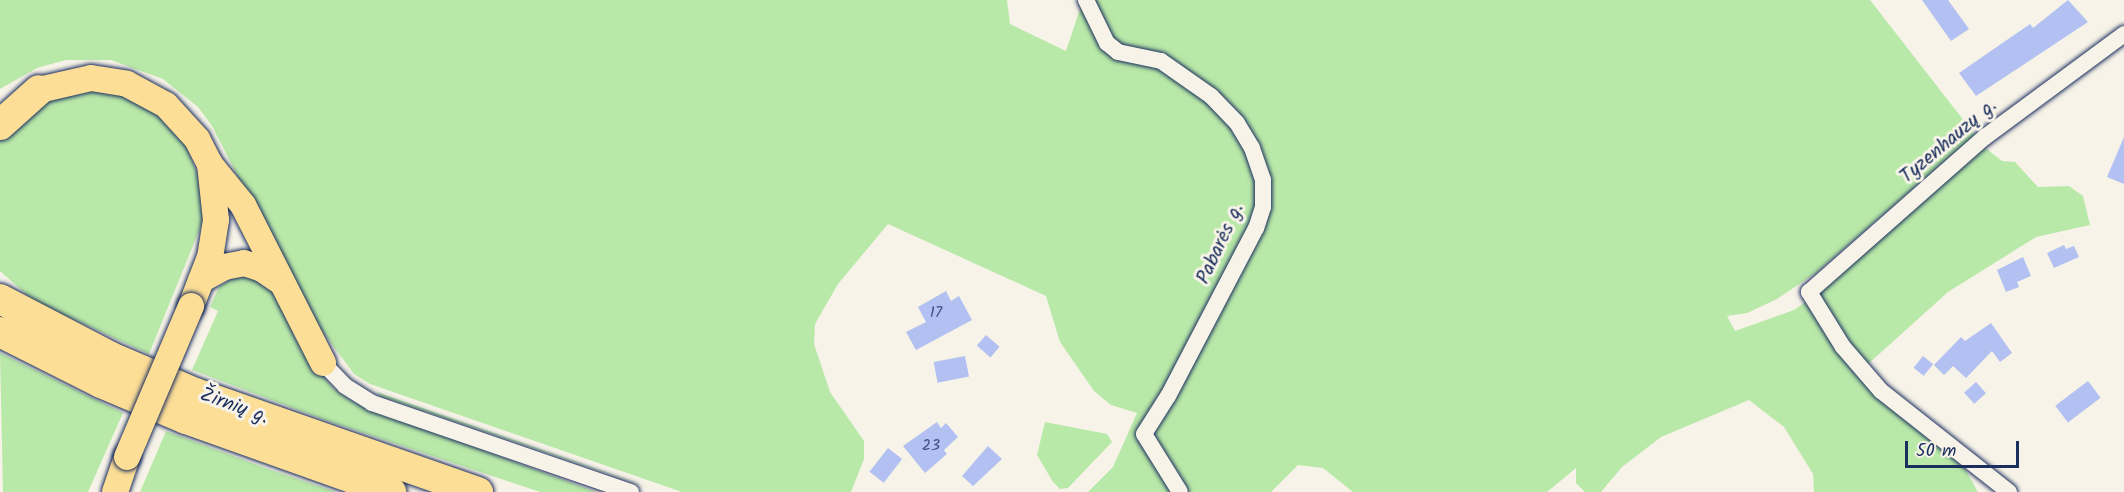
<!DOCTYPE html>
<meta charset="utf-8">
<style>
body{margin:0}
#map{position:relative;width:2124px;height:492px;overflow:hidden;background:#f7f3e8;font-family:Kalam,sans-serif}
div>[style]{position:absolute}
[style*='--x']{left:calc(var(--x)*1px);top:calc(var(--y)*1px);width:calc(var(--w)*1px);rotate:calc(var(--a)*1deg)}
.green>*{inset:0;background:#b9e9a8}
.building>*{inset:0;background:#b2c1f1;transform-origin:0 0}
.roads{filter:drop-shadow(0 0 2px #1b2f5e) drop-shadow(0 0 2px #1b2f5e)}
.street>*{height:16px;margin:-8px;padding:0 8px;transform-origin:8px;border-radius:8px;background:#f7f3e8}
.primary>*{height:26px;margin:-13px;padding:0 13px;transform-origin:13px;border-radius:13px;background:#fdde96}
.highway>*{height:30px;margin:-15px;padding:0 15px;transform-origin:15px;border-radius:15px;background:#fdde96}
.bridges{filter:drop-shadow(0 0 2px #1b2f5e) drop-shadow(0 0 2px #1b2f5e)}
.primary-bridge>*{height:26px;margin:-13px;padding:0 13px;transform-origin:13px;border-radius:13px;background:#fdde96}
span{translate:-50% -50%;white-space:nowrap;text-align:center;line-height:1.15;-webkit-text-stroke:6px #f7f3e8;paint-order:stroke}
.number-label{font-size:16px;color:#415483}
.number-label span{-webkit-text-stroke-width:0}
.street-label{font-size:20px;color:#1b2f5e}
.scale{position:absolute;left:1905px;top:441px;width:114px;height:27px;box-sizing:border-box;border:3px solid #1b2f5e;border-top:0;padding-left:8px;font-size:18px;line-height:21px;white-space:nowrap;color:#1b2f5e;-webkit-text-stroke:4px #f7f3e8;paint-order:stroke}
</style>
<div id="map">
<div class="green">
<div style="clip-path:polygon(0 0,1007px 0,1010px 24px,1066px 51px,1083px 0,1870px 0,1975px 135px,1817px 272px,1777px 299px,1747px 313px,1727px 316px,1735px 331px,1794px 310px,1821px 291px,1983px 146px,2002px 161px,2015px 162px,2038px 187px,2069px 186px,2083px 196px,2090px 225px,2036px 237px,1948px 292px,1857px 374px,1965px 469px,1978px 492px,1814px 492px,1813px 474px,1784px 427px,1749px 400px,1661px 437px,1622px 467px,1601px 492px,1585px 492px,1576px 483px,1576px 468px,1547px 492px,1353px 492px,1323px 468px,1298px 465px,1271px 492px,1088px 492px,1113px 467px,1137px 413px,1111px 405px,1094px 391px,1060px 342px,1046px 296px,888px 224px,838px 284px,815px 324px,814px 344px,830px 392px,864px 441px,864px 459px,851px 492px,682px 492px,370px 384px,354px 374px,307px 311px,212px 126px,198px 107px,163px 79px,111px 60px,66px 60px,37px 68px,0 89px)"></div>
<div style="clip-path:polygon(90px 91px,114px 93px,153px 111px,184px 141px,200px 180px,203px 221px,149px 354px,34px 301px,0 271px,0 138px,50px 98px)"></div>
<div style="clip-path:polygon(242px 272px,273px 288px,315px 366px,333px 388px,353px 402px,596px 492px,540px 492px,322px 419px,192px 370px,218px 311px,210px 307px,219px 287px)"></div>
<div style="clip-path:polygon(0 353px,123px 413px,88px 492px,3px 492px)"></div>
<div style="clip-path:polygon(377px 392px,572px 460px,664px 492px,380px 396px)"></div>
<div style="clip-path:polygon(1045px 422px,1107px 434px,1112px 442px,1068px 488px,1060px 489px,1053px 482px,1037px 455px)"></div>
<div style="clip-path:polygon(166px 431px,271px 470px,336px 492px,140px 492px)"></div>
</div>
<div class="building">
<div style="clip-path:polygon(1922px 0,1948px 0,1969px 29px,1951px 41px)"></div>
<div style="clip-path:polygon(2068px 0,2088px 22px,1976px 96px,1959px 73px,2030px 24px,2033px 28px)"></div>
<div style="clip-path:polygon(2124px 137px,2124px 184px,2107px 177px)"></div>
<div style="clip-path:polygon(2064px 245px,2066px 249px,2074px 246px,2079px 257px,2054px 268px,2047px 253px)"></div>
<div style="clip-path:polygon(2023px 257px,2031px 276px,2017px 282px,2019px 287px,2006px 292px,1997px 270px)"></div>
<div style="clip-path:polygon(946px 291px,951px 301px,959px 296px,972px 320px,916px 350px,906px 332px,926px 322px,918px 307px)"></div>
<div style="clip-path:polygon(1991px 323px,2012px 353px,2000px 362px,1992px 351px,1966px 378px,1953px 366px,1944px 375px,1934px 365px,1961px 337px,1965px 341px)"></div>
<div style="left:986px;top:335px;width:18px;height:14px;rotate:41deg"></div>
<div style="left:965px;top:356px;width:21px;height:32px;rotate:79deg"></div>
<div style="left:1923px;top:356px;width:13px;height:15px;rotate:39deg"></div>
<div style="left:2088px;top:381px;width:21px;height:41px;rotate:53deg"></div>
<div style="left:1976px;top:382px;width:15px;height:16px;rotate:48deg"></div>
<div style="clip-path:polygon(937px 422px,941px 428px,946px 423px,958px 437px,944px 450px,947px 454px,925px 473px,903px 446px)"></div>
<div style="clip-path:polygon(988px 446px,1002px 459px,973px 486px,962px 476px)"></div>
<div style="left:888px;top:448px;width:18px;height:30px;rotate:38deg"></div>
</div>
<div class="roads">
<div class="street">
<div style="--x:1086;--y:0;--w:48;--a:64"></div>
<div style="--x:1107;--y:43;--w:14;--a:39"></div>
<div style="--x:1118;--y:52;--w:44;--a:11.8"></div>
<div style="--x:1161;--y:61;--w:61;--a:35"></div>
<div style="--x:1211;--y:96;--w:37;--a:46"></div>
<div style="--x:1237;--y:123;--w:29;--a:59"></div>
<div style="--x:1252;--y:148;--w:34;--a:71"></div>
<div style="--x:1263;--y:180;--w:27;--a:90"></div>
<div style="--x:1263;--y:207;--w:22;--a:108"></div>
<div style="--x:1256;--y:228;--w:190;--a:117.6"></div>
<div style="--x:1168;--y:396;--w:45;--a:122.3"></div>
<div style="--x:1144;--y:434;--w:68;--a:58.2"></div>
<div style="--x:323;--y:363;--w:32;--a:46"></div>
<div style="--x:345;--y:386;--w:32;--a:32"></div>
<div style="--x:372;--y:403;--w:274;--a:19"></div>
<div style="--x:2009;--y:492;--w:163;--a:-141.7"></div>
<div style="--x:1881;--y:391;--w:58;--a:-130.8"></div>
<div style="--x:1843;--y:347;--w:65;--a:-121.7"></div>
<div style="--x:1809;--y:292;--w:235;--a:-41.4"></div>
<div style="--x:1985;--y:137;--w:173;--a:-36.5"></div>
</div>
<div class="primary">
<div style="--x:39;--y:90;--w:53;--a:-13"></div>
<div style="--x:91;--y:78;--w:36;--a:9"></div>
<div style="--x:127;--y:84;--w:44;--a:28.3"></div>
<div style="--x:166;--y:105;--w:46;--a:47.6"></div>
<div style="--x:197;--y:139;--w:28;--a:63"></div>
<div style="--x:210;--y:164;--w:56;--a:83.9"></div>
<div style="--x:216;--y:220;--w:37;--a:99"></div>
<div style="--x:210;--y:257;--w:53;--a:111.2"></div>
<div style="--x:212;--y:167;--w:49;--a:50.8"></div>
<div style="--x:243;--y:205;--w:177;--a:63.1"></div>
<div style="--x:201;--y:280;--w:26;--a:-29"></div>
<div style="--x:224;--y:267;--w:20;--a:-11"></div>
<div style="--x:244;--y:263;--w:19;--a:18"></div>
<div style="--x:262;--y:269;--w:23;--a:34"></div>
<div style="--x:115;--y:492;--w:37;--a:-71"></div>
</div>
<div class="highway">
<div style="--x:0;--y:125;--w:52;--a:-41.9"></div>
<div style="--x:0;--y:299;--w:125;--a:27.6"></div>
<div style="--x:111;--y:357;--w:91;--a:23.2"></div>
<div style="--x:195;--y:393;--w:300;--a:19.3"></div>
<div style="--x:0;--y:332;--w:113;--a:26.8"></div>
<div style="--x:101;--y:383;--w:92;--a:23"></div>
<div style="--x:186;--y:419;--w:218;--a:19.6"></div>
</div>
</div>
<div class="bridges">
<div class="primary-bridge">
<div style="--x:127;--y:457;--w:164;--a:-67"></div>
</div>
</div>
<div class="number-label">
<span style="left:936px;top:313px">17</span>
<span style="left:931px;top:446px">23</span>
</div>
<div class="street-label">
<span style="left:1949px;top:142px;rotate:-40deg">Tyzenhauzų g.</span>
<span style="left:1221px;top:244px;rotate:-65deg">Pabarės g.</span>
<span style="left:234px;top:407px;rotate:20deg">Žirnių g.</span>
</div>
<div class="scale">50 m</div>
</div>
